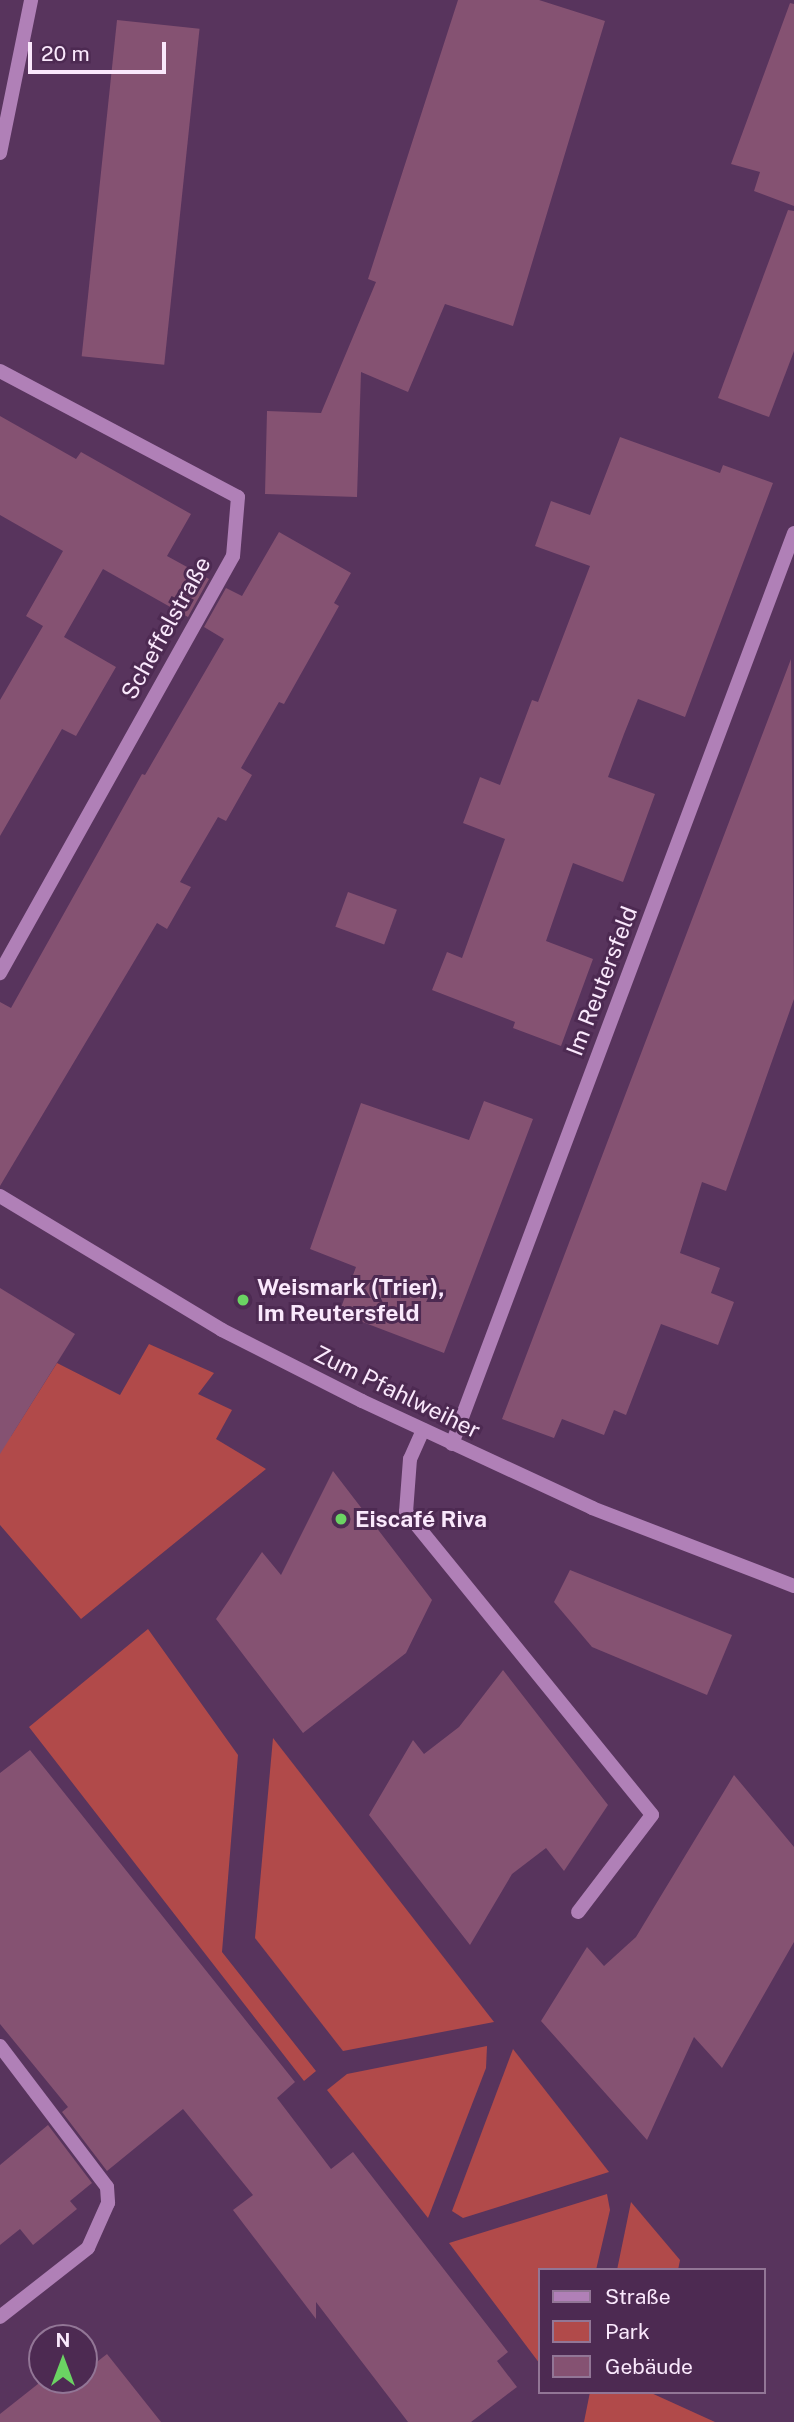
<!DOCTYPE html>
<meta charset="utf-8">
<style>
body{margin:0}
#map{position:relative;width:794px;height:2422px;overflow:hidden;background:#58345d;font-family:"Public Sans",sans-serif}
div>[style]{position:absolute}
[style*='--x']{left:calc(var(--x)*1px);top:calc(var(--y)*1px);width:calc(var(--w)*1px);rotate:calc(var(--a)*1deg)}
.green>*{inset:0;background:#b14a4a}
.building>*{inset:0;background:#855272;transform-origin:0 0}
.service>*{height:14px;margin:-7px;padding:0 7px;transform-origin:7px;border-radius:7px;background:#b080b7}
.minor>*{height:14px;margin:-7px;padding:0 7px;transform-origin:7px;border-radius:7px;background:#b080b7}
.tertiary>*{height:14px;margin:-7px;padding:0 7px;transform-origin:7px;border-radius:7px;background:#b080b7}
.dots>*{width:19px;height:19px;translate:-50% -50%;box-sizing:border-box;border:4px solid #4d2a52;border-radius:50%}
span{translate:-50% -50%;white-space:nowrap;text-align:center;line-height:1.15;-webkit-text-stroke:6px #4d2a52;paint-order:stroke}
.street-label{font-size:23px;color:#fae8fc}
.poi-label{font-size:23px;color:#fae8fc;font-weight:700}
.left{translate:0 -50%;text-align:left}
.legend{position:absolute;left:538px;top:2268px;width:228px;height:126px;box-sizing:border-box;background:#4d2a52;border:2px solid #927696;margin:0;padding:9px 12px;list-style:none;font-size:21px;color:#fae8fc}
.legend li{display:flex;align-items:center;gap:14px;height:35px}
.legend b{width:35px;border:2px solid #927696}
.north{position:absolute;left:28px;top:2324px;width:70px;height:70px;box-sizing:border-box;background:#4d2a52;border:2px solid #927696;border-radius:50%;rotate:0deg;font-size:19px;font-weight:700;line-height:28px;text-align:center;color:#fae8fc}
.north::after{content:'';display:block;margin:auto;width:24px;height:32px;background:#6bd363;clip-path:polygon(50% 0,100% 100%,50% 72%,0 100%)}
.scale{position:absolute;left:28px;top:42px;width:138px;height:32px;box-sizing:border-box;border:4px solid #fae8fc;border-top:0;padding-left:9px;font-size:21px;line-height:24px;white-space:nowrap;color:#fae8fc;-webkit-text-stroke:5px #4d2a52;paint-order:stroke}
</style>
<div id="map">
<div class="green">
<div style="clip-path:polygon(149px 1344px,214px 1373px,198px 1394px,232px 1410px,216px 1439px,266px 1469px,81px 1619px,0 1525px,0 1430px,11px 1436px,57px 1363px,120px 1395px)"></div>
<div style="clip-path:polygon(148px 1629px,238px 1755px,222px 1952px,316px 2071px,304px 2081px,29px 1727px)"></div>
<div style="clip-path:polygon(273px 1738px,494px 2022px,343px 2051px,255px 1938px)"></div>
<div style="clip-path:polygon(487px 2046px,486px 2068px,428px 2218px,327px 2090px,347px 2074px)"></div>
<div style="clip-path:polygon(513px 2049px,609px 2172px,463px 2218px,452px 2211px)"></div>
<div style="clip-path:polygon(607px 2194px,610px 2210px,596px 2270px,540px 2270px,540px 2364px,449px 2243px)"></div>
<div style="clip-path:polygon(631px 2202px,680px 2260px,678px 2270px,617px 2270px)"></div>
<div style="clip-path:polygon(590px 2392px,649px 2392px,715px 2422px,584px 2422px)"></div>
</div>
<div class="building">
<div style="clip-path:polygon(458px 0,539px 0,605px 21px,513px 326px,445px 304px,408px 392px,361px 372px,357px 497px,265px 494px,267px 411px,321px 413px,376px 282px,368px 279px)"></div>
<div style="clip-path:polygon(790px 3px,794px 4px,794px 206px,754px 191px,760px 172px,731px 164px)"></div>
<div style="left:117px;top:20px;width:83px;height:338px;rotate:6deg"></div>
<div style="clip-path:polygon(788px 210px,794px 211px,794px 351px,769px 417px,718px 398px)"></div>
<div style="clip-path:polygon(0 416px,76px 459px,81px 452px,191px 514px,167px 556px,209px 579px,188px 617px,103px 569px,64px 637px,116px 667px,76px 736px,62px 729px,0 836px,0 700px,43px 626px,26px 616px,63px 551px,0 515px)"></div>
<div style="clip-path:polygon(620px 437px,720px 473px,723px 465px,773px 483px,685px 717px,638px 699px,624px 734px,608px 777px,655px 794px,623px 882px,573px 863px,546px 941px,593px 959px,561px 1046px,513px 1028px,515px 1022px,432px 990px,447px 952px,462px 958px,505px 839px,463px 823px,480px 777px,500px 785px,532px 700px,538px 702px,590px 566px,535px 546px,551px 501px,590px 515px)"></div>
<div style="clip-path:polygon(279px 532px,351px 573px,334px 603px,339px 606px,284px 704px,279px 702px,241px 768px,252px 775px,226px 821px,218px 817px,180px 882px,191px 887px,167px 929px,157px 923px,0 1186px,0 1002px,11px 1008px,142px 774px,145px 775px,224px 639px,204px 627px,226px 588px,242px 596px)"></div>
<div style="clip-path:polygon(791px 659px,794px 999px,726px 1191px,702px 1182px,680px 1253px,720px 1268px,711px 1293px,734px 1302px,718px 1345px,661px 1324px,626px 1415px,614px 1410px,604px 1435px,562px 1419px,554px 1438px,502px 1419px)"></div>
<div style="left:348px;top:892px;width:52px;height:37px;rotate:20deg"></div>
<div style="clip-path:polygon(484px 1101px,533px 1119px,444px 1353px,339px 1313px,356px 1267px,310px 1249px,361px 1103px,469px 1140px)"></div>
<div style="clip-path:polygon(0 1288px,75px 1334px,0 1454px)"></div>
<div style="clip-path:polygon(333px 1471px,432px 1600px,406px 1653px,303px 1733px,216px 1619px,262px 1552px,281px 1575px)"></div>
<div style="clip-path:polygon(570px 1570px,732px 1635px,707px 1695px,592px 1647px,554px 1602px)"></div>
<div style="clip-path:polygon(503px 1670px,608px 1805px,564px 1871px,546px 1848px,512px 1874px,470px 1945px,369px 1815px,413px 1740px,424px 1754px,459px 1727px)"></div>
<div style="clip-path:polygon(30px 1750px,295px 2082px,277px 2098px,331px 2169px,353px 2152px,508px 2352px,497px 2361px,517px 2387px,471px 2422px,408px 2422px,316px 2302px,316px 2319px,233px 2210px,253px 2195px,183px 2109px,107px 2171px,62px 2112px,68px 2107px,0 2024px,0 1773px)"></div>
<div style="clip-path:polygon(734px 1775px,794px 1847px,794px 1942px,722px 2068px,694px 2037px,647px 2140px,541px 2021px,587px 1947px,604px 1966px,636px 1937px)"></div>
<div style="clip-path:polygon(48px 2125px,92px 2183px,70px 2201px,77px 2209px,33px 2245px,20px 2229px,0 2245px,0 2165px)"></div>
<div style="clip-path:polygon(107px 2354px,161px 2422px,0 2422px,0 2414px,43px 2380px,84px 2380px,84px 2372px)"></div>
</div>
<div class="service">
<div style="--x:423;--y:1430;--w:32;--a:114"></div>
<div style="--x:410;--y:1459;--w:53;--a:94.3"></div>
<div style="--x:406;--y:1512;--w:390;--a:50.9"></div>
<div style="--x:652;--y:1815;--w:122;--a:127.3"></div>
</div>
<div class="minor">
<div style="--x:0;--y:153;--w:156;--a:-78.5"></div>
<div style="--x:0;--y:371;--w:269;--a:27.9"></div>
<div style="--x:238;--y:497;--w:59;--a:94.8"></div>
<div style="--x:233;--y:556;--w:478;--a:119.2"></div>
<div style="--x:452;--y:1444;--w:973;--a:-69.42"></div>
<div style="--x:0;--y:2046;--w:177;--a:52.8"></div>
<div style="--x:107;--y:2187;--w:16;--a:86"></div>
<div style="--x:108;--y:2203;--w:49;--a:114"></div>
<div style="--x:88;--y:2248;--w:112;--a:141.9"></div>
</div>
<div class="tertiary">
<div style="--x:0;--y:1196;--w:259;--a:31.1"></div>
<div style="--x:222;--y:1330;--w:157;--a:26.9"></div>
<div style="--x:362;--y:1401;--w:254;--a:24.9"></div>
<div style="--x:592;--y:1508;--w:217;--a:21.1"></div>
</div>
<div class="dots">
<div style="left:243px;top:1300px;background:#6bd363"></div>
<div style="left:341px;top:1519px;background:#6bd363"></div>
</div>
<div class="street-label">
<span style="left:166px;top:628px;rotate:-61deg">Scheffelstraße</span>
<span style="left:602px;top:981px;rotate:-69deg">Im Reutersfeld</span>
<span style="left:397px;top:1392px;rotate:26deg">Zum Pfahlweiher</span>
</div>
<div class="poi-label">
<span class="left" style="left:257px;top:1300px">Weismark (Trier),<br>Im Reutersfeld</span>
<span class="left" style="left:355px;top:1519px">Eiscafé Riva</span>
</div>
<ul class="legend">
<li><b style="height:9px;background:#b080b7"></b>Straße</li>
<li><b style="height:19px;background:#b14a4a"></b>Park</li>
<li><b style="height:19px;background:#855272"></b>Gebäude</li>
</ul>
<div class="north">N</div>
<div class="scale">20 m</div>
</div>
